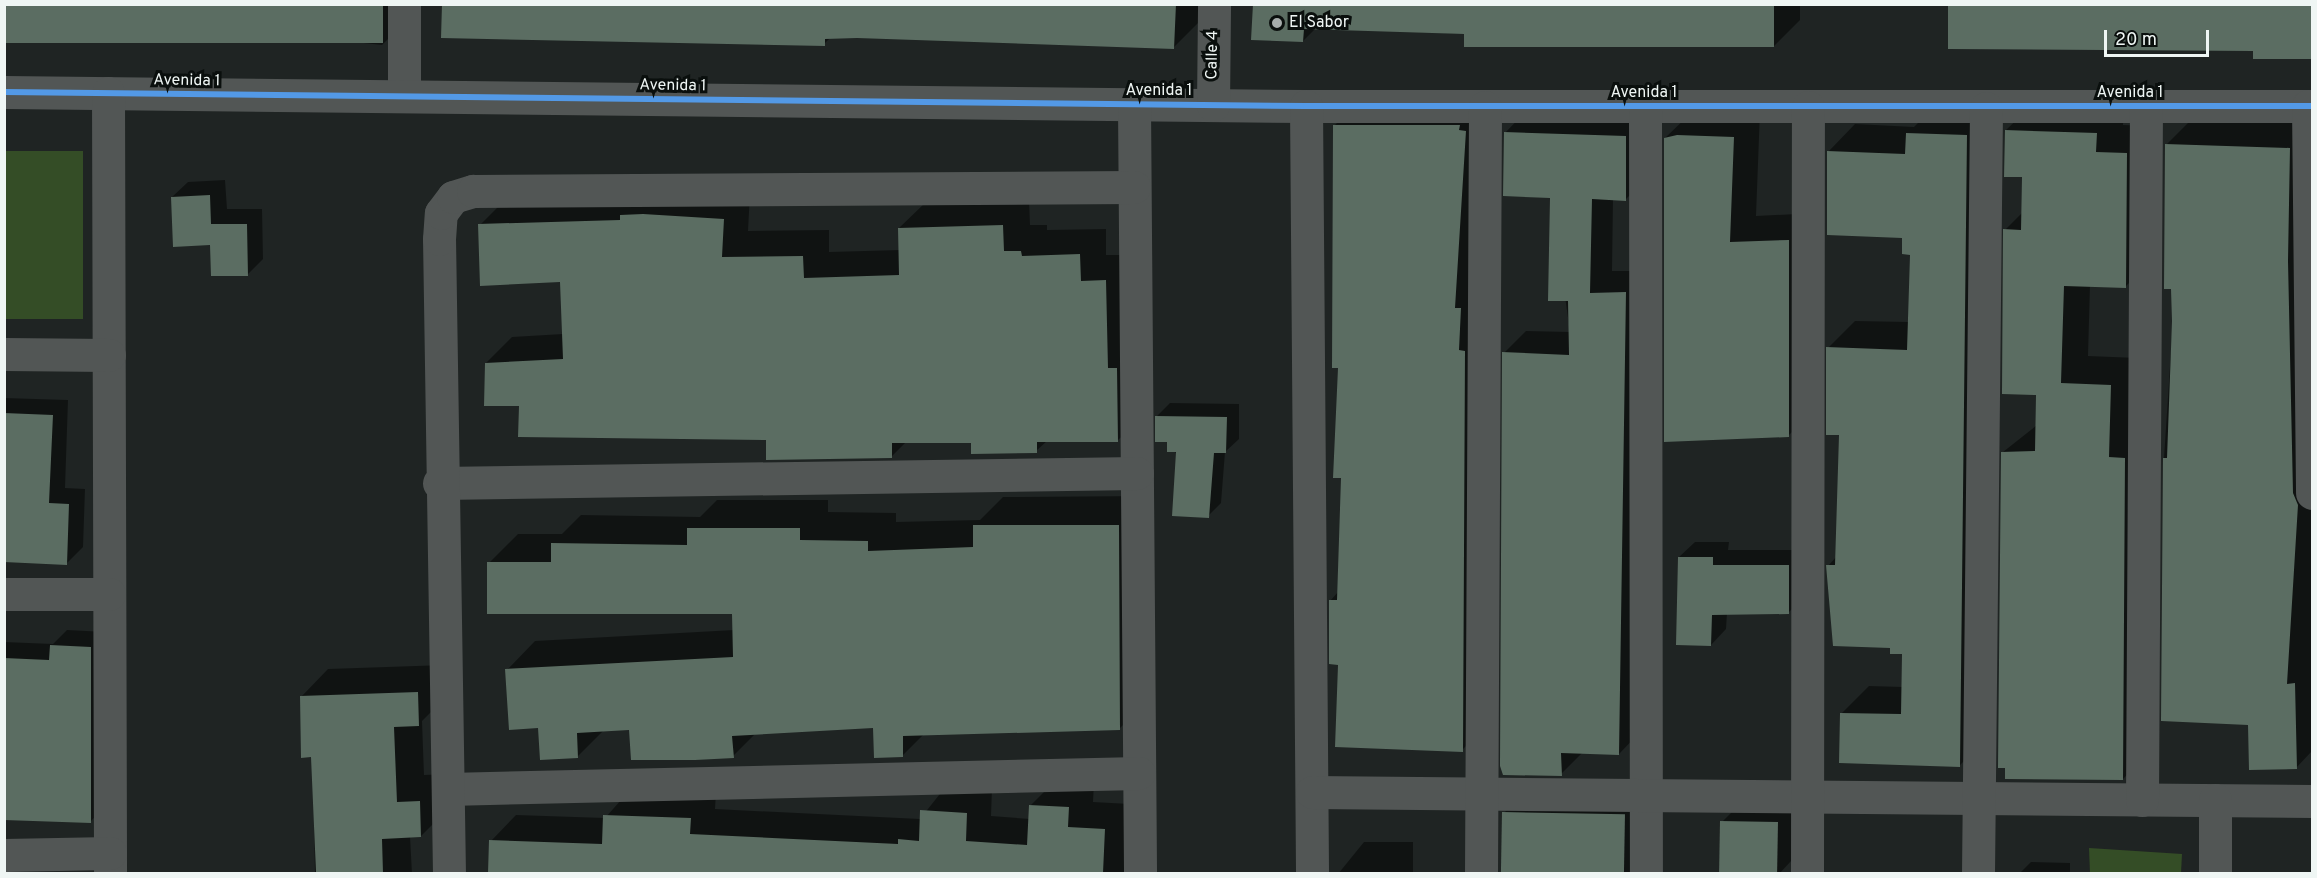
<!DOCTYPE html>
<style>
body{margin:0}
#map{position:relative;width:2317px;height:878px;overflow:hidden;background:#1f2423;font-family:Overpass,sans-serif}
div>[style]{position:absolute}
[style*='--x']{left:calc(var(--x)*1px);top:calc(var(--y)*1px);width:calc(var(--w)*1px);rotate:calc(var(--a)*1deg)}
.green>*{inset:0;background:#344d26;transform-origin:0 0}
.shadow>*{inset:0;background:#0007}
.building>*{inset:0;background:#5b6d62;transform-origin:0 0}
.minor>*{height:33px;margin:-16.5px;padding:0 16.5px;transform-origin:16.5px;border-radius:16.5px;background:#525655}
.cycleway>*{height:6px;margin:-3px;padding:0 3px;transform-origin:3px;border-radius:3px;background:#5399e6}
.dots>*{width:16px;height:16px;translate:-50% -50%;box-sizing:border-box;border:3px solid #0a0f0d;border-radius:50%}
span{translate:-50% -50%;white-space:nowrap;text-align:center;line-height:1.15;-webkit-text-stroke:6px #0a0f0d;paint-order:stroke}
.poi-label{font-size:16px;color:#eff6f4}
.left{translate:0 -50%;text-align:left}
.street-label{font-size:16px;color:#eff6f4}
.frame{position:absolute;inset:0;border:6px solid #eff6f4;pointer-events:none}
.scale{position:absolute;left:2104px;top:30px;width:105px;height:27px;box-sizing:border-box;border:3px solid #eff6f4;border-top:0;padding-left:8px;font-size:18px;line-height:21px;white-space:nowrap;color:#eff6f4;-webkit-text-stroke:4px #0a0f0d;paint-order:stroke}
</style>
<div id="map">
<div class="green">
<div style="left:83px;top:151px;width:168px;height:78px;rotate:90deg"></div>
<div style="clip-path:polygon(2089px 848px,2182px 854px,2181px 873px,2090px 873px)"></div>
</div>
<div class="shadow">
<div style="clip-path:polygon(4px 4px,407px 4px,407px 20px,382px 45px)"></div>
<div style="clip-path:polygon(444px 4px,1200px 4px,1199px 22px,1174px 47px,857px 36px,831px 37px,824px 44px)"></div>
<div style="clip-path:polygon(1254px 4px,1800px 4px,1800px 20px,1774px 46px,1316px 28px,1303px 41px)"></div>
<div style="clip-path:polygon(1358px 102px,1482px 102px,1485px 727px,1462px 750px,1339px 663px,1330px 601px,1338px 592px,1342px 477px,1335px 125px)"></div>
<div style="clip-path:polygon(2034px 103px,2124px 106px,2123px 125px,2154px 126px,2153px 259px,2126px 286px,2090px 285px,2088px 356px,2138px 358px,2150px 751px,2123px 779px,2003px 452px,2037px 425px,2038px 394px,2005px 230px,2023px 212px,2024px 176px,2006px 130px)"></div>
<div style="clip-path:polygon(1934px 107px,1994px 108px,1987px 738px,1960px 765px,1842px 713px,1869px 686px,1903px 687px,1904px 653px,1891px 646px,1828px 566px,1837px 556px,1841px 433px,1828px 348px,1855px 321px,1909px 322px,1911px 254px,1904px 237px,1828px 152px,1855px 124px,1914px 127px)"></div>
<div style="clip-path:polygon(1527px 110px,1648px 115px,1648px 177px,1626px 199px,1613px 199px,1612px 271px,1648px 271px,1641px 731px,1619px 754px,1583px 752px,1561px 774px,1504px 353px,1526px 331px,1570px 332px,1551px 197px,1505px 133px)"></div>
<div style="clip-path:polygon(1760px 111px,1756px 216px,1815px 213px,1815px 409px,1788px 436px,1665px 138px,1692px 112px)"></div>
<div style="clip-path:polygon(2193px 118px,2312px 122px,2312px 751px,2296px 768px,2250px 724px,2164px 458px,2173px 321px,2167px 144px)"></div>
<div style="clip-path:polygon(225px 180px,227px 209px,262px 209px,263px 259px,247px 275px,172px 197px,188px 182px)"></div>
<div style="clip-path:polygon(750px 193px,748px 231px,829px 230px,829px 252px,900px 250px,899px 228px,926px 202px,1029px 199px,1030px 225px,1047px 225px,1047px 230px,1106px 229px,1106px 255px,1132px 255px,1144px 415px,1117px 441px,1047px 441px,1036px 451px,973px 441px,907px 441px,892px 456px,520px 405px,486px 363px,512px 337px,563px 334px,561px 281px,480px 225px,506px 199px)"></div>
<div style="clip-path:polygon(4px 398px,68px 400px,65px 488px,85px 489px,83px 547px,67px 563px,4px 559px)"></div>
<div style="clip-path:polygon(1170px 403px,1239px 404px,1239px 439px,1225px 452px,1221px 503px,1208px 516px,1157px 416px)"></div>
<div style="clip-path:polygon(1147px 496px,1148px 700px,1119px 729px,924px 734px,902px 756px,875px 727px,756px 733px,733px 756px,630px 729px,604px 730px,577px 757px,540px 727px,507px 670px,535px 641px,734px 630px,733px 613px,489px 563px,518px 534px,562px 534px,581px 515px,700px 517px,717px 500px,828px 500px,828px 512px,896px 513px,896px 522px,980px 520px,1003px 497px)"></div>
<div style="clip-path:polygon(1695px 542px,1729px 542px,1728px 550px,1804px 550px,1804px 597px,1788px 613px,1727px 613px,1726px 629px,1711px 645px,1679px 557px)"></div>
<div style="clip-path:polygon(67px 630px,106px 632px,106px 805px,91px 821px,4px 818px,4px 642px,53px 644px)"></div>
<div style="clip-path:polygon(445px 665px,446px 697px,422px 721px,424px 775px,447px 774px,448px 809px,421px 836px,410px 836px,412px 874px,315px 874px,313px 756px,301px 697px,328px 669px)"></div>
<div style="clip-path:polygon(1056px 780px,1094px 782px,1093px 802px,1130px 804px,1130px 874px,491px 874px,491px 841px,516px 815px,605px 818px,630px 790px,716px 793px,715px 809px,920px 819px,947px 785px,992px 788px,991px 816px,1030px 819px,1030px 806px)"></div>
<div style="clip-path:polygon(1531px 786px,1651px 787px,1653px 874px,1503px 874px,1504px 813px)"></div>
<div style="clip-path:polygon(1738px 806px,1793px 807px,1792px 860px,1779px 874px,1721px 874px,1722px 822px)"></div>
<div style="clip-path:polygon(1364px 842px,1413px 842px,1413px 874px,1338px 874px)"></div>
<div style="clip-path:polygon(2031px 862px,2070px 863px,2070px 874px,2019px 874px)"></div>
<div style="clip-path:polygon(4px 872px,66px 874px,4px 874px)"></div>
</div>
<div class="building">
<div style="left:4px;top:4px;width:379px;height:39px"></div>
<div style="clip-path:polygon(442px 4px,1176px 4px,1174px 49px,857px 38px,825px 39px,825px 46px,441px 38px)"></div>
<div style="clip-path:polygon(1253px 4px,1774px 4px,1774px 47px,1464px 47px,1464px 34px,1304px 29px,1303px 42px,1251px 40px)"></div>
<div style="clip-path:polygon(1948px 4px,2313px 4px,2313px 59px,2253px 59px,2253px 51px,1948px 49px)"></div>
<div style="clip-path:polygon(1333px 125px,1460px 125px,1459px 130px,1466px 131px,1455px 308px,1461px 308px,1459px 350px,1465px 351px,1463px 752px,1335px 747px,1338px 665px,1329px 664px,1329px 600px,1337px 600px,1341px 478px,1333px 478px,1338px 368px,1332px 368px)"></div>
<div style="clip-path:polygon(2005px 130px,2097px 133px,2096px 152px,2127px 153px,2126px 288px,2064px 286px,2061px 383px,2111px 385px,2109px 457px,2125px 458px,2123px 780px,2005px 779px,2005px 768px,1998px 768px,2001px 452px,2035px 451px,2036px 395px,2002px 394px,2003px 229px,2021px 230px,2022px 177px,2004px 177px)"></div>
<div style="clip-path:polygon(1504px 132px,1626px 136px,1626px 201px,1592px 199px,1590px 293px,1626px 292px,1619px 755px,1561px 753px,1562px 776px,1503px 775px,1500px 766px,1502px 352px,1569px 355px,1568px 301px,1548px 301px,1550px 198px,1503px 196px)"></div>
<div style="clip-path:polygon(1906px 133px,1967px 135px,1960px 767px,1839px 763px,1840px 713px,1901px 714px,1902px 654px,1890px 654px,1890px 648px,1833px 646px,1826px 565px,1835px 565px,1839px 435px,1826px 435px,1826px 347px,1907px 350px,1910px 255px,1902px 254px,1902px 238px,1827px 235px,1827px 151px,1905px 154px)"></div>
<div style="clip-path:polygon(1677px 135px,1734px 137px,1730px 242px,1789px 240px,1789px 437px,1664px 442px,1664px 138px)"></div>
<div style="clip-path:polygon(2165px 144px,2290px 148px,2288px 261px,2293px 493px,2298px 505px,2287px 684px,2295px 683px,2297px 769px,2249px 770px,2248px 725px,2161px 721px,2163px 458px,2167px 458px,2172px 321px,2171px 289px,2164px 289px)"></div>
<div style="clip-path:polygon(210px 195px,211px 224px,247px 224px,248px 276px,211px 276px,210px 245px,173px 247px,171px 197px)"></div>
<div style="clip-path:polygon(643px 214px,724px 219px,722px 257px,803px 256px,804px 278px,899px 275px,898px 228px,1003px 225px,1004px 251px,1021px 251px,1022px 256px,1080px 254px,1081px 281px,1106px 280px,1108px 368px,1117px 368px,1118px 442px,1037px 442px,1037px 453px,971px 454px,971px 443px,892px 443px,892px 458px,766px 460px,766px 440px,518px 437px,519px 406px,484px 406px,485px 363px,563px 359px,560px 282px,480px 286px,478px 224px,620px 220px,620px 215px)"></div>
<div style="clip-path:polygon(4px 413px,53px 415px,49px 503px,69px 504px,67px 565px,4px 562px)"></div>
<div style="clip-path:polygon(1155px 416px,1227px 417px,1226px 453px,1214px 453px,1209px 518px,1172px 516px,1176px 452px,1167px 452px,1167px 442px,1155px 442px)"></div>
<div style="clip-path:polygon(973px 525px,1119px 525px,1120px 730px,903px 736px,903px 757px,874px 758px,873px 728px,732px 736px,734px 758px,695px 760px,631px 760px,629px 730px,577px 733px,578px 758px,540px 760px,538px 728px,509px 730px,505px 669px,733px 657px,732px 614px,487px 614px,487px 562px,551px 562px,551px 543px,687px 545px,687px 528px,800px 528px,800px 540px,868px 541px,868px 551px,973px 547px)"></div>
<div style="clip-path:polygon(1678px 557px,1713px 557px,1713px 565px,1789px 565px,1789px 614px,1712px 615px,1711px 646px,1676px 645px)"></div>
<div style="clip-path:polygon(50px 645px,91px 647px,91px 823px,4px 820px,4px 658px,49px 660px)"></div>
<div style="clip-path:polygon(418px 692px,419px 726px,394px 727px,397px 802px,420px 801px,421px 837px,382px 839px,383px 873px,316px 872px,311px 757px,301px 758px,300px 696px)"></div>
<div style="clip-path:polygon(1029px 805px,1069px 807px,1068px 827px,1105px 829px,1103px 873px,488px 873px,489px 840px,602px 844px,603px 815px,691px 818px,690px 834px,898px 844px,898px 839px,919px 841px,920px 810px,967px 813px,966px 841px,1027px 845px)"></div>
<div style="left:1502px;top:812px;width:123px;height:61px;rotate:1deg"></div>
<div style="left:1720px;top:821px;width:58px;height:52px;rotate:1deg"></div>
</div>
<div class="minor">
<div style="--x:404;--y:4;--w:92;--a:90"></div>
<div style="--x:4;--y:92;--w:1302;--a:0.62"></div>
<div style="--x:1306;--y:106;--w:1006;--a:0"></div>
<div style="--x:108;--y:93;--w:781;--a:89.85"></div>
<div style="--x:1134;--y:105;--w:769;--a:89.55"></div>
<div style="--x:1213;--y:105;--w:101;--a:-89.4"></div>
<div style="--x:1306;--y:106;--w:768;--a:89.55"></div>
<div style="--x:2308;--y:106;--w:387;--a:89.4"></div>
<div style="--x:1645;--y:107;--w:767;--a:89.93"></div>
<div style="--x:4;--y:354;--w:105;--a:0.5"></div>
<div style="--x:439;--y:483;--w:698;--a:-0.82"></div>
<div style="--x:4;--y:594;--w:105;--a:0"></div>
<div style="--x:448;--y:789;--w:691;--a:-1.33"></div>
<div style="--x:1312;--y:792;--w:1000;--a:0.52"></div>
<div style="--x:2142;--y:800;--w:694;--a:-89.67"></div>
<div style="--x:2215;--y:800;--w:74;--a:90"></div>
<div style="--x:4;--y:855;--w:106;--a:-1.1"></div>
<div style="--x:449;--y:874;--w:635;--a:-90.9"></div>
<div style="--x:439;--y:239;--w:26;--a:-86"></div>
<div style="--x:441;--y:213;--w:20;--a:-53"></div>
<div style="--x:453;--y:197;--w:21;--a:-17"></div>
<div style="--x:473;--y:191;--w:661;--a:-0.35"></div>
<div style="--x:1481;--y:874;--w:767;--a:-89.7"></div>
<div style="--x:1807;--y:874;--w:767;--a:-89.93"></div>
<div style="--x:1978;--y:874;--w:766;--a:-89.4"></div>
</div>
<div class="cycleway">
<div style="--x:4;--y:92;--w:1302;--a:0.62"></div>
<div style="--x:1306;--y:106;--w:1006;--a:0"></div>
</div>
<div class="dots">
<div style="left:1277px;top:23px;background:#a6acab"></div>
</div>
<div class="poi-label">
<span class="left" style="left:1289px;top:23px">El Sabor</span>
</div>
<div class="street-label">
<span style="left:1213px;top:55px;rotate:-89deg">Calle 4</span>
<span style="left:187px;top:81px;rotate:1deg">Avenida 1</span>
<span style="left:673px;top:86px;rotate:1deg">Avenida 1</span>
<span style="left:1159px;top:91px">Avenida 1</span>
<span style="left:1644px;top:93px">Avenida 1</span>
<span style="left:2130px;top:93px">Avenida 1</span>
</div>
<div class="frame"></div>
<div class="scale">20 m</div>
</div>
